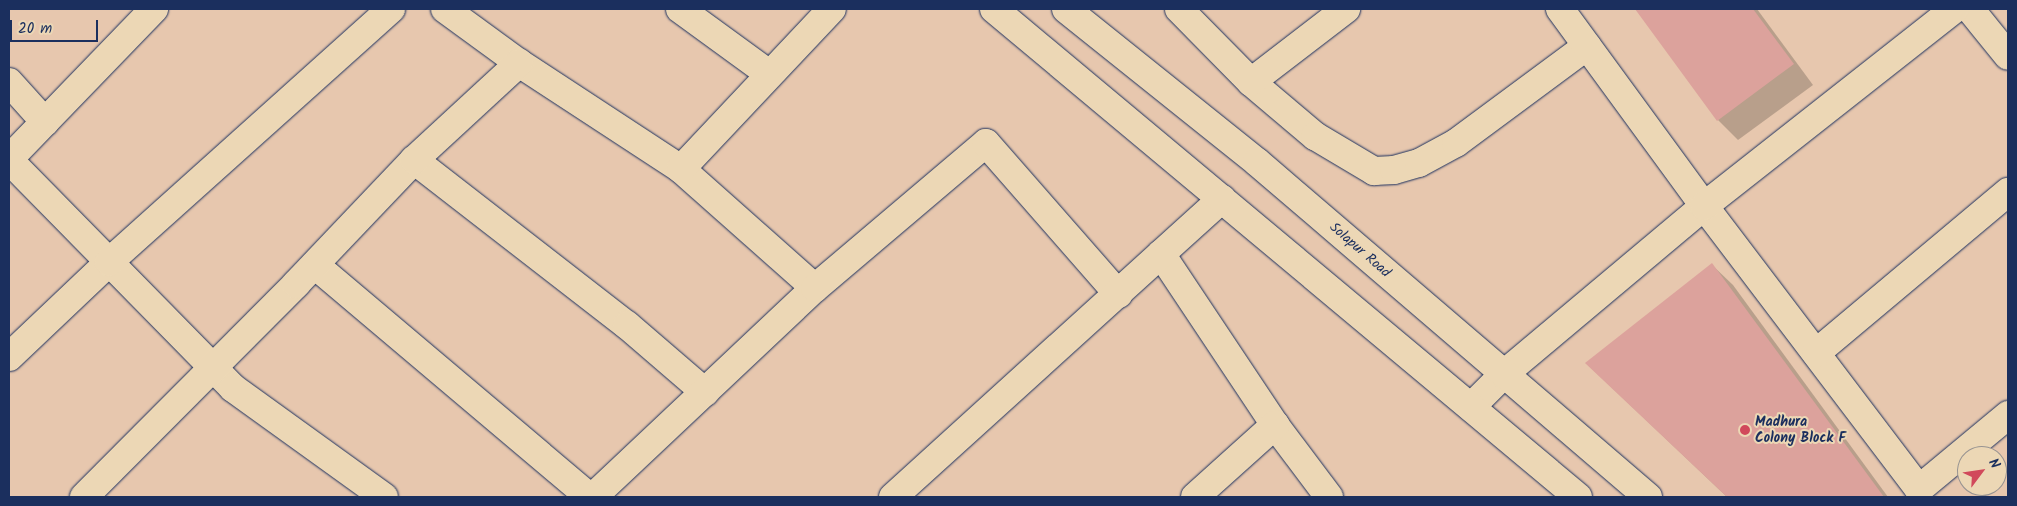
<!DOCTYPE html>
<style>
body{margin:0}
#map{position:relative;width:2017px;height:506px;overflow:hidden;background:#e7c7ae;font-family:Kalam,sans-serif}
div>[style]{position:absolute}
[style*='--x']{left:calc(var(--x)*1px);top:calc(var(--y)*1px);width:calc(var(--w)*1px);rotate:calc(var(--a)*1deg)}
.shadow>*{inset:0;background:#0003}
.building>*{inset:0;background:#dca29c}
.roads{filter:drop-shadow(0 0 1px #1b2f5e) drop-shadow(0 0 1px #1b2f5e)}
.minor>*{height:28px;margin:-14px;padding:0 14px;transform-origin:14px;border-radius:14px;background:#ecd7b5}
.major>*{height:28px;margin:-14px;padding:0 14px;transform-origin:14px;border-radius:14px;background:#ecd7b5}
.dots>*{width:14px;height:14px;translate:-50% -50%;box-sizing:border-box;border:2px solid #ecd7b5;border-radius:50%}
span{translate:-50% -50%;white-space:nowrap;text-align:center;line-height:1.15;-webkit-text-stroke:4px #ecd7b5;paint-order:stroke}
.street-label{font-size:14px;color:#1b2f5e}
.poi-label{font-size:14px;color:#1b2f5e;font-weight:700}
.left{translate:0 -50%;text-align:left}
.frame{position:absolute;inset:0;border:10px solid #1b2f5e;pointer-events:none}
.north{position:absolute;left:1957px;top:446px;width:50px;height:50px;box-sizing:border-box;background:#ecd7b5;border:1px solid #989492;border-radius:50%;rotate:59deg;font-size:14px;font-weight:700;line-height:20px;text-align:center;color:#1b2f5e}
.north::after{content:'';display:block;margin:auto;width:18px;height:22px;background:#d1495b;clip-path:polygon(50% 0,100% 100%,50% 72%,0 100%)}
.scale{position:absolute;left:10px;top:20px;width:88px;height:22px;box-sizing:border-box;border:2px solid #1b2f5e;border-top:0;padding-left:6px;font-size:15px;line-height:18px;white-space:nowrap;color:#1b2f5e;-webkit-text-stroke:4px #ecd7b5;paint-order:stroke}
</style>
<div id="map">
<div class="shadow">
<div style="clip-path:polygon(1636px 9px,1757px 9px,1813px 85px,1738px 140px,1718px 120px)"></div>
<div style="clip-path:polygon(1712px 265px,1733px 285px,1888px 497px,1727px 497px,1587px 364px)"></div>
</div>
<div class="building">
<div style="clip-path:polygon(1635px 9px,1753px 9px,1794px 64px,1717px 121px)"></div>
<div style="clip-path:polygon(1712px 263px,1884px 497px,1727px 497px,1585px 363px)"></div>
</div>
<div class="roads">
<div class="minor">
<div style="--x:445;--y:9;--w:92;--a:36.1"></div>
<div style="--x:519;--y:63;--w:194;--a:33.2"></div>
<div style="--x:681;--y:169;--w:179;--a:41.6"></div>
<div style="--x:680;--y:9;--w:110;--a:36.1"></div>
<div style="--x:1179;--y:9;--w:103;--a:45.4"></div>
<div style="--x:1251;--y:82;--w:84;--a:40.2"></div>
<div style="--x:1315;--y:136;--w:69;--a:30.7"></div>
<div style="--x:1374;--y:171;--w:20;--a:-3"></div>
<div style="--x:1394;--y:170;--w:26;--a:-16"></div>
<div style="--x:1419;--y:163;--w:42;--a:-28.4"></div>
<div style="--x:1456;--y:143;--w:163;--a:-36.5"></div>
<div style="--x:1560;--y:9;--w:244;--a:53.8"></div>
<div style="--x:1704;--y:206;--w:355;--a:52.8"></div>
<div style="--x:1919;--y:489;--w:116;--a:-39.7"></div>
<div style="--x:1970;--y:9;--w:60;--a:51"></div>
<div style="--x:9;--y:82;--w:54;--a:48"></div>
<div style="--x:1251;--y:82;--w:120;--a:-37.5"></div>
<div style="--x:9;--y:159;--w:209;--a:-46"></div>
<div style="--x:9;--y:160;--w:320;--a:45.5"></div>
<div style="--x:233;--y:388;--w:186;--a:35.8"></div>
<div style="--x:414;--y:160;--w:269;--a:37.8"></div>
<div style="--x:627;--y:325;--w:103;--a:40.7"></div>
<div style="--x:681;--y:169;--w:220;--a:-46.7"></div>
<div style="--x:1161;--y:254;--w:206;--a:56.3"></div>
<div style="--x:1275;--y:425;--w:90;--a:53.1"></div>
<div style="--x:315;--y:265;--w:360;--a:40.2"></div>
<div style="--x:1816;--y:353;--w:251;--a:-40"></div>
<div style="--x:9;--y:357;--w:138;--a:-43.5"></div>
<div style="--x:109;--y:262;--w:379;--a:-41.9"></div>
<div style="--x:1471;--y:407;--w:47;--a:-45"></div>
<div style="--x:1504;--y:374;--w:261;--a:-40"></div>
<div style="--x:1704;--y:206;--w:318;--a:-38.2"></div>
<div style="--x:84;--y:497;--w:301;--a:-45.1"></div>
<div style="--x:296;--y:284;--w:171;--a:-46.4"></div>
<div style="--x:414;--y:160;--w:143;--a:-42.7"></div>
<div style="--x:593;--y:497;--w:305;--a:-43.3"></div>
<div style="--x:815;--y:288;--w:224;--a:-40.3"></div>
<div style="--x:986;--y:143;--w:201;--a:48.8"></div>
<div style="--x:893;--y:497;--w:444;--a:-42.2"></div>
<div style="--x:1195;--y:497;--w:108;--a:-42"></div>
</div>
<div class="major">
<div style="--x:994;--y:9;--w:761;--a:39.88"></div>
<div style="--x:1066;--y:9;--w:245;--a:38.7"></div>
<div style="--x:1257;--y:162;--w:515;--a:40.59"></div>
</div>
</div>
<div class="dots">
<div style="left:1745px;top:430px;background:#d1495b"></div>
</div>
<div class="street-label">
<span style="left:1360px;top:250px;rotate:41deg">Solapur Road</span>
</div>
<div class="poi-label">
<span class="left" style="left:1755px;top:430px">Madhura<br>Colony Block F</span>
</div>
<div class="frame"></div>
<div class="north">N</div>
<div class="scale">20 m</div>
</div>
